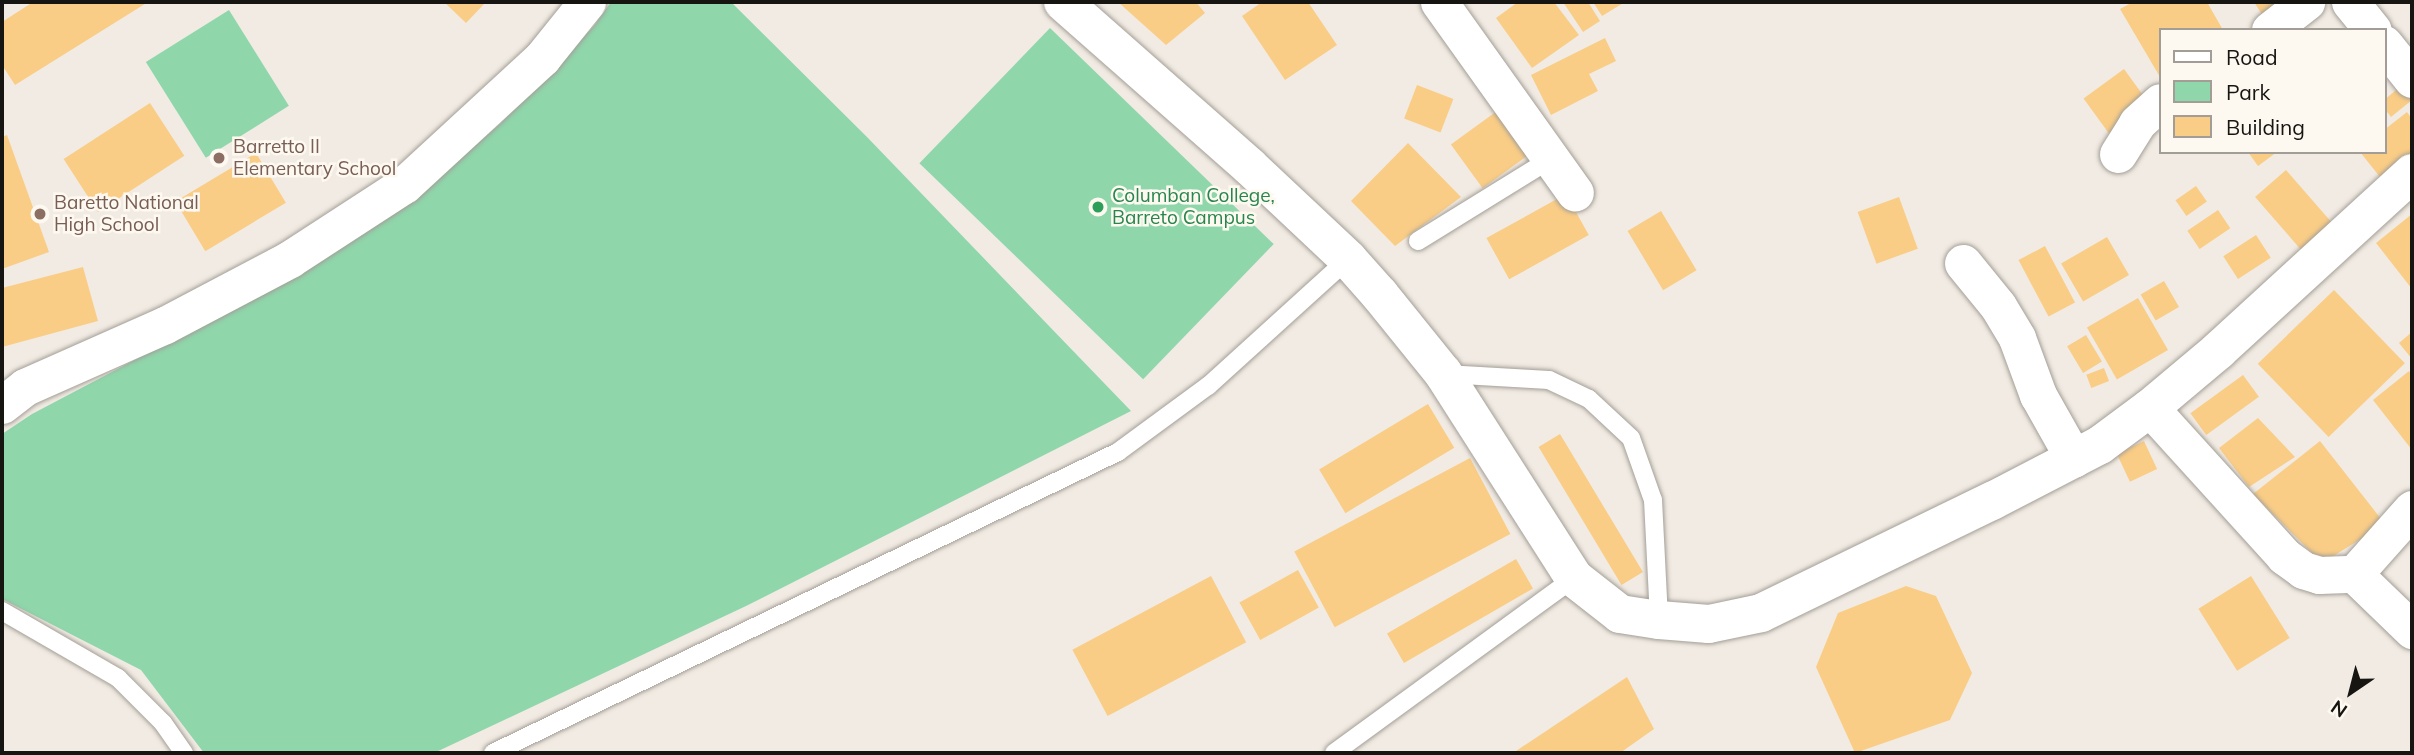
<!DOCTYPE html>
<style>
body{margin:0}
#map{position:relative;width:2414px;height:755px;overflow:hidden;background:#f1ebe3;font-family:Mulish,sans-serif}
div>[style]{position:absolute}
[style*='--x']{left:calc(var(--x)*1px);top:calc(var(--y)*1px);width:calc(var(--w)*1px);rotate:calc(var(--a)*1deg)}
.green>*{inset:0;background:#8fd6ab;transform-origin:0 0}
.building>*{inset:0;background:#facd86;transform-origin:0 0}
.roads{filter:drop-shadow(0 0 2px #a39e96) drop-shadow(0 0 2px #a39e96)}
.lane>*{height:18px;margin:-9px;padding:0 9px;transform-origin:9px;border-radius:9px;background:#fff}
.street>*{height:37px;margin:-18.5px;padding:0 18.5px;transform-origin:18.5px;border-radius:18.5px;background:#fff}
.secondary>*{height:38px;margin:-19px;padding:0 19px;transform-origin:19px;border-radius:19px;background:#fff}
.dots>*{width:19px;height:19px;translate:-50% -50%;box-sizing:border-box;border:4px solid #fef9f0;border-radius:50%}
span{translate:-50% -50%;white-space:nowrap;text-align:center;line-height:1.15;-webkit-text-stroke:5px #fef9f0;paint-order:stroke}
.education-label{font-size:19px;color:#785e54}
.left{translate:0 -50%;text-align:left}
.leisure-label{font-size:19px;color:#27864d}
.frame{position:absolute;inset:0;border:4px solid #171512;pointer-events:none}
.legend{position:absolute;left:2159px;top:28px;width:228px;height:126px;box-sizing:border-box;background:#fef9f0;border:2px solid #a29e97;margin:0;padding:9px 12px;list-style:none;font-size:21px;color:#171512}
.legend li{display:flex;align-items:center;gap:14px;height:35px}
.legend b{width:35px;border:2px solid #a29e97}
.north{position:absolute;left:2316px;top:657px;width:70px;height:70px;-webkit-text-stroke:5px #fef9f0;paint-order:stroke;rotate:215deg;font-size:19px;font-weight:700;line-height:28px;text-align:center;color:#171512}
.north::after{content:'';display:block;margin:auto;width:24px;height:32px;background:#171512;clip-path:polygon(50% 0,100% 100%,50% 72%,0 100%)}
</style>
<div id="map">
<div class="green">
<div style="clip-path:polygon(611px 2px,731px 2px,867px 137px,1131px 411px,746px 606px,434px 753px,204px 753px,141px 670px,2px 599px,2px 434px,32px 414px,222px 314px,402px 209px,501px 123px,594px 26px)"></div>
<div style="left:229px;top:10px;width:113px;height:98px;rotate:58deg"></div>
<div style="left:1050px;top:28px;width:311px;height:188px;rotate:44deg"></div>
</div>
<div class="building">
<div style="clip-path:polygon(33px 2px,148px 2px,15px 85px,2px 65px,2px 22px)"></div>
<div style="clip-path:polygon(444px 2px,486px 2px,466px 23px)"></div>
<div style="clip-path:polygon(1118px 2px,1196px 2px,1205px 13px,1166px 45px)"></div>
<div style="clip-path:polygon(1262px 2px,1308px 2px,1337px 45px,1285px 80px,1242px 16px)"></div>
<div style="clip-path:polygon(1518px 2px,1554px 2px,1579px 35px,1532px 68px,1496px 18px)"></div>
<div style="clip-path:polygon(1563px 2px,1588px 2px,1600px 21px,1583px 32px)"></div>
<div style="clip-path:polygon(1593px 2px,1625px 2px,1602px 16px)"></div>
<div style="clip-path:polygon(2133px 2px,2207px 2px,2223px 30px,2160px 30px,2160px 77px,2120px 9px)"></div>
<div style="clip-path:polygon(2254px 2px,2293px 2px,2265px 19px)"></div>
<div style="clip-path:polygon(1605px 38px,1616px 61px,1589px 74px,1598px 91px,1551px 115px,1531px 75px)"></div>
<div style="left:2124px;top:69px;width:43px;height:50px;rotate:54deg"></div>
<div style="left:1417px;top:85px;width:39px;height:36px;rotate:21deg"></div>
<div style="clip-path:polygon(2401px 86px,2412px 100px,2391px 117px,2384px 108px,2384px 100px)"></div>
<div style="left:150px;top:103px;width:63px;height:103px;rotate:57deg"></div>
<div style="left:1497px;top:111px;width:54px;height:57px;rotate:54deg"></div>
<div style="clip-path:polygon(2407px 112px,2412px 119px,2412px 164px,2388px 187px,2360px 152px,2384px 152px,2384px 130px)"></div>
<div style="clip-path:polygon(7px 135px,49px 252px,2px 269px,2px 137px)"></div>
<div style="clip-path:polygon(1408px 143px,1461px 197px,1395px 246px,1351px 201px)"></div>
<div style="clip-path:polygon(2248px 152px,2277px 152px,2258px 166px)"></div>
<div style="left:256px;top:153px;width:58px;height:94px;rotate:59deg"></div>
<div style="left:2286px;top:170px;width:70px;height:41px;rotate:49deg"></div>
<div style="left:2196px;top:186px;width:19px;height:25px;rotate:55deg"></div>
<div style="left:1566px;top:194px;width:47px;height:91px;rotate:61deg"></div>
<div style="left:1899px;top:197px;width:55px;height:44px;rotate:70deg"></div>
<div style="left:2218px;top:210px;width:22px;height:37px;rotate:56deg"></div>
<div style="left:1661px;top:211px;width:69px;height:39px;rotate:59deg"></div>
<div style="clip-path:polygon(2412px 214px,2412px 289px,2376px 243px)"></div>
<div style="left:2256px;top:235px;width:27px;height:39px;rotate:57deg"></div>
<div style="left:2107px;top:237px;width:44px;height:53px;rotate:60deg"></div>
<div style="left:2045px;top:246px;width:64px;height:30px;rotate:62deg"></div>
<div style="clip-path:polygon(83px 267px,98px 321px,2px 347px,2px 288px)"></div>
<div style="left:2164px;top:281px;width:30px;height:27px;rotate:60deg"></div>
<div style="left:2334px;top:290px;width:102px;height:106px;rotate:46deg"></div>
<div style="left:2138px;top:298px;width:60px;height:59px;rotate:60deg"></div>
<div style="clip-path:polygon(2412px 332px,2412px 359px,2399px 343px)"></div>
<div style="left:2086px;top:335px;width:31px;height:22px;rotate:59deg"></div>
<div style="left:2104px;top:368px;width:14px;height:19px;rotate:69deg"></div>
<div style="clip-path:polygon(2409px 371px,2412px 376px,2412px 450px,2373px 400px)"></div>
<div style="left:2243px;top:375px;width:27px;height:65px;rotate:54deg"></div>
<div style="left:1428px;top:404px;width:51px;height:127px;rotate:59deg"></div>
<div style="clip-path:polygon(2258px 418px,2295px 457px,2249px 487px,2219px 448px)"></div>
<div style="left:1560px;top:434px;width:161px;height:25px;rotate:59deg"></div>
<div style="left:2144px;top:441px;width:31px;height:30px;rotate:65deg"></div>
<div style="clip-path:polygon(2320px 441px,2385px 524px,2322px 563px,2253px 494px)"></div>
<div style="left:1470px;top:458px;width:86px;height:199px;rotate:62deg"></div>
<div style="left:1516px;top:559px;width:34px;height:149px;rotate:60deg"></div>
<div style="left:1298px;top:570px;width:43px;height:67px;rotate:61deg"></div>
<div style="left:1211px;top:576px;width:75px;height:157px;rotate:62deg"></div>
<div style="left:2251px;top:576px;width:73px;height:62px;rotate:58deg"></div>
<div style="clip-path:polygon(1906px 586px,1936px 596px,1972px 673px,1950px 720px,1855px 753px,1816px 667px,1838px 613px)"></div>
<div style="clip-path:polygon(1627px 677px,1654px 729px,1620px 753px,1513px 753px)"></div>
</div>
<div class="roads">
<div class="lane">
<div style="--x:1418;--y:241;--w:156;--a:-31.7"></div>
<div style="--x:1445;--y:374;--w:104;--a:3.3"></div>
<div style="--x:1549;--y:380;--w:44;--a:25.4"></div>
<div style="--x:1589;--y:399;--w:57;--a:42.9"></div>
<div style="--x:1631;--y:438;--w:66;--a:70.5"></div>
<div style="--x:1653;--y:500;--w:120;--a:87.1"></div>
<div style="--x:2;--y:611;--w:134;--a:30"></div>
<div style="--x:118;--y:678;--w:64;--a:45"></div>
<div style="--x:163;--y:723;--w:37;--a:55"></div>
<div style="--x:493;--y:753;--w:694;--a:-25.72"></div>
<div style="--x:1118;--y:452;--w:112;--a:-36.3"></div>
<div style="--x:1208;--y:386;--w:189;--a:-42.2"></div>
<div style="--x:1334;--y:753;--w:297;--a:-36.1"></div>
</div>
<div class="street">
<div style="--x:1439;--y:2;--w:234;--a:54.5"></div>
<div style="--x:2350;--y:2;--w:36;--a:51"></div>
<div style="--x:2270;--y:30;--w:46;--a:-37.9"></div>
<div style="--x:2384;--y:44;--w:45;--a:51.3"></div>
<div style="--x:2118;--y:154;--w:36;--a:-58"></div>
<div style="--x:2137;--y:123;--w:31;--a:-42"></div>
<div style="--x:1963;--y:263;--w:55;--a:50.9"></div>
<div style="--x:1998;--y:306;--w:37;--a:59"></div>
<div style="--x:2017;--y:338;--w:61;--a:69.8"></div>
<div style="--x:2038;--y:395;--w:73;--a:60.6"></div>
<div style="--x:2;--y:405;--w:29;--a:-38"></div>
<div style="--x:25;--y:387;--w:153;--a:-23.9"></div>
<div style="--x:165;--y:325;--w:141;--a:-27.8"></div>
<div style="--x:290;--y:259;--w:136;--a:-33"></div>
<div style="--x:404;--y:185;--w:188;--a:-42.6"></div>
<div style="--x:542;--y:58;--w:72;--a:-51.2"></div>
<div style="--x:2150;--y:408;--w:200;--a:47.8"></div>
<div style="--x:2284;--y:556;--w:24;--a:36"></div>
<div style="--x:2303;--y:570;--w:17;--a:17"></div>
<div style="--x:2319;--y:575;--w:35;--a:-2"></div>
<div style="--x:2354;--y:574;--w:81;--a:44"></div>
<div style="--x:2354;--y:574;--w:87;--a:-48.3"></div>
</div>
<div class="secondary">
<div style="--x:1063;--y:2;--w:248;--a:41.4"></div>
<div style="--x:1249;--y:166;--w:136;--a:43.2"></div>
<div style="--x:1348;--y:259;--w:48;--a:48.4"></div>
<div style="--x:1380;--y:295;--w:100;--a:51.1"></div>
<div style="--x:1443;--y:373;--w:243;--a:57.4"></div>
<div style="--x:1574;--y:578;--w:58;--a:38"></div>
<div style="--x:1620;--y:614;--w:39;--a:9"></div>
<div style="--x:1659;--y:620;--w:50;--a:4.6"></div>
<div style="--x:1709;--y:624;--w:53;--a:-11.9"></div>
<div style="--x:1761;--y:613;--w:257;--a:-25.9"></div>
<div style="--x:1992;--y:501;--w:122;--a:-27.4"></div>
<div style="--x:2100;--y:445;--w:62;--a:-36.5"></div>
<div style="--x:2150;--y:408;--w:90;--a:-40"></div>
<div style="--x:2219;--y:350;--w:262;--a:-42.5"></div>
</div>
</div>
<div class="dots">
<div style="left:219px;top:158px;background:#8d6e63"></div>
<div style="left:1098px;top:207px;background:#2e9e5b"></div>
<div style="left:40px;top:214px;background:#8d6e63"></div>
</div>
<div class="education-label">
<span class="left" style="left:233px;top:158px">Barretto II<br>Elementary School</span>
<span class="left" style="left:54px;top:214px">Baretto National<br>High School</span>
</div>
<div class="leisure-label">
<span class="left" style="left:1112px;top:207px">Columban College,<br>Barreto Campus</span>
</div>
<div class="frame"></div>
<ul class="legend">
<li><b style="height:9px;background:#fff"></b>Road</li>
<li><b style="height:19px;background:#8fd6ab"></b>Park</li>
<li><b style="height:19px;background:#facd86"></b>Building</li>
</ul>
<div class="north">N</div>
</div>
